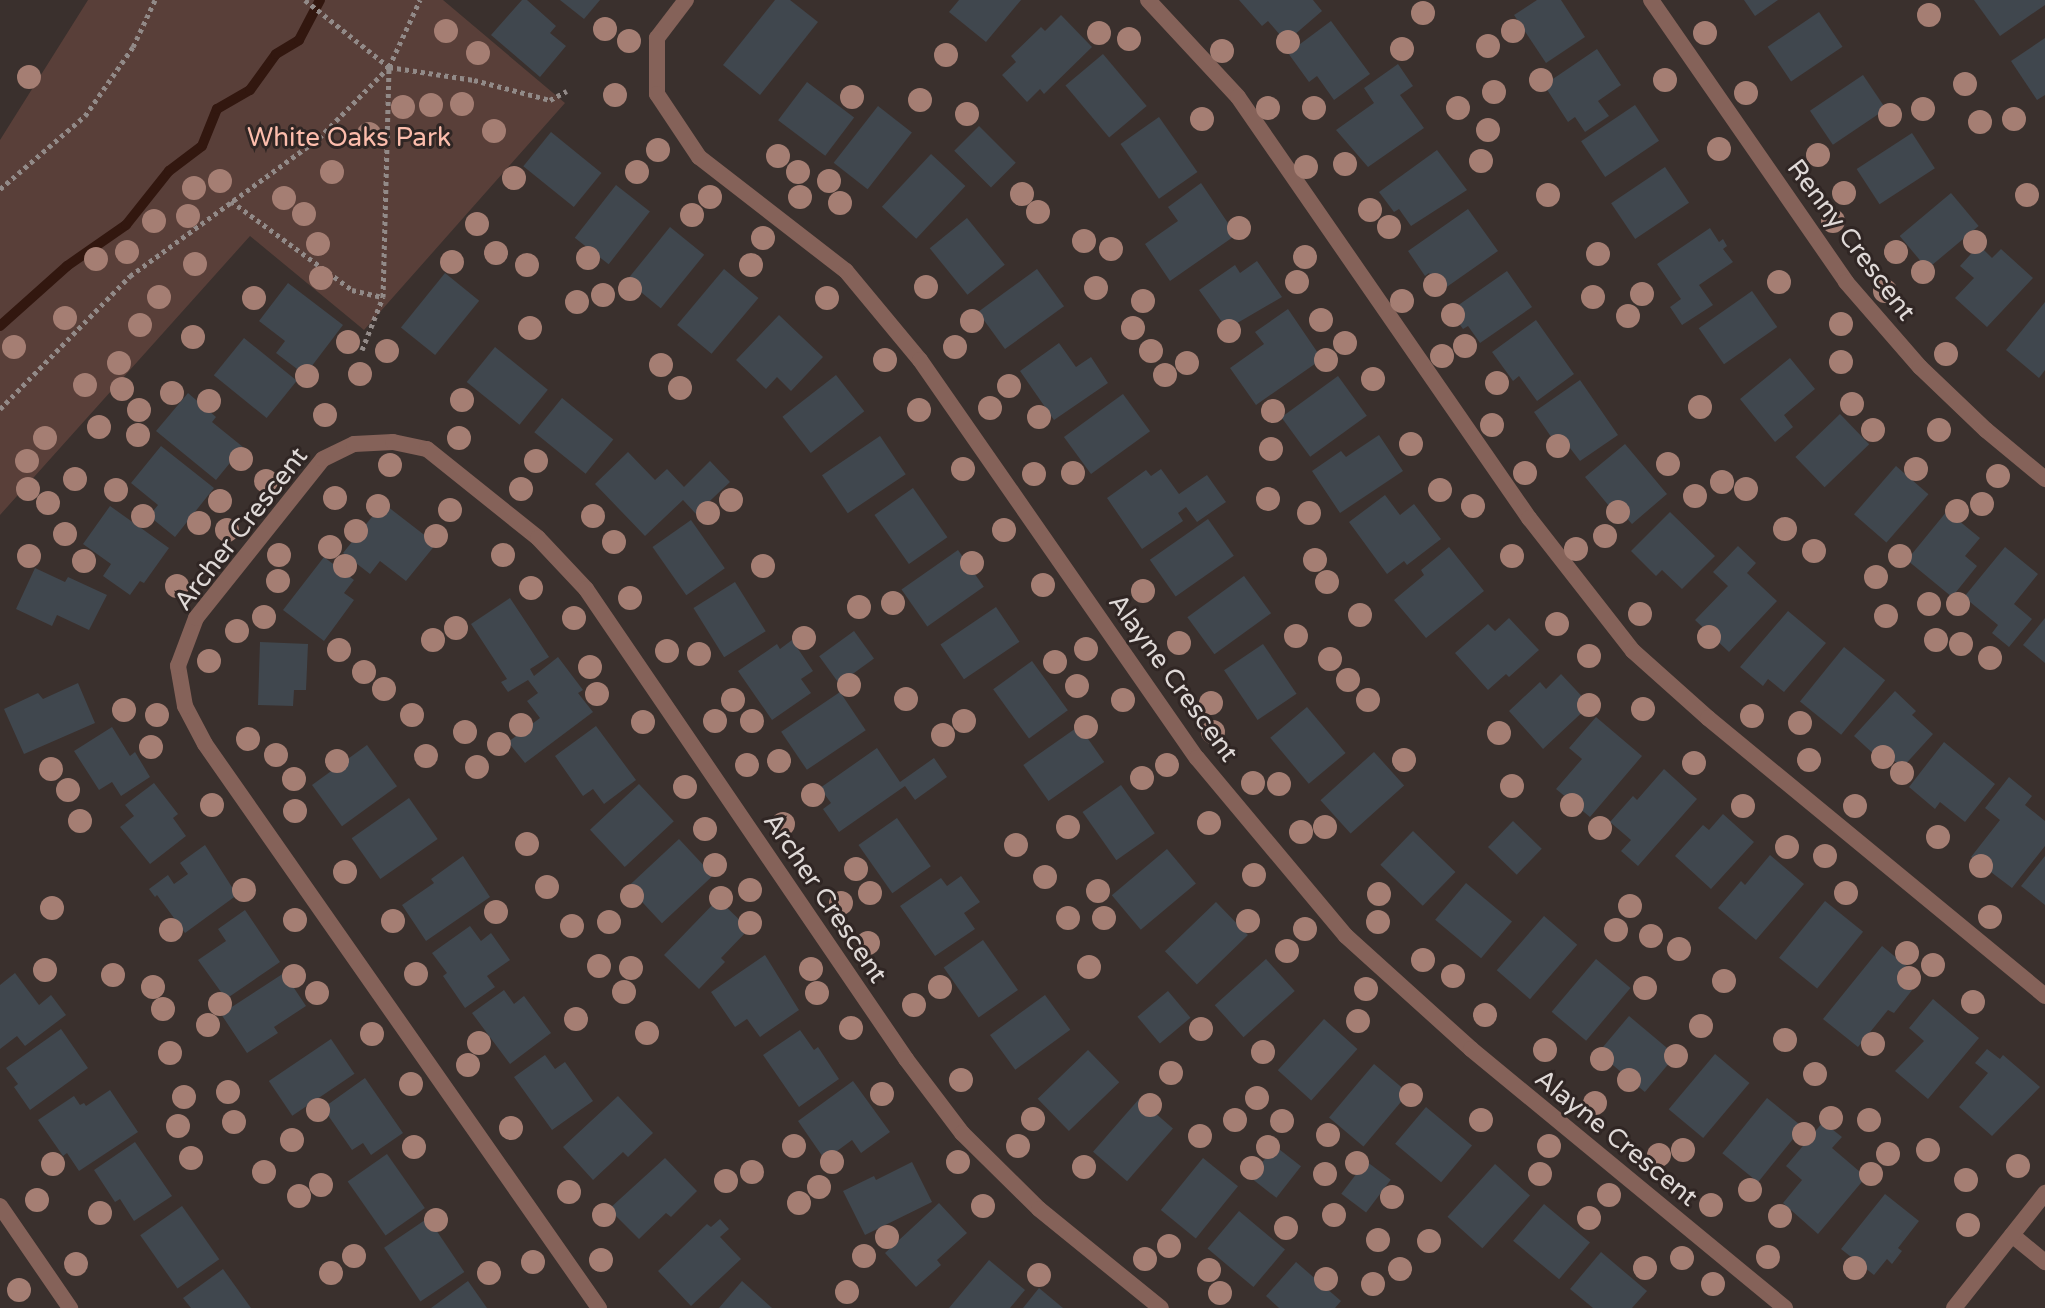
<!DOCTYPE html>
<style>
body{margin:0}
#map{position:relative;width:2045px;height:1308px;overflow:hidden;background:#3a302d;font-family:"Varela Round",sans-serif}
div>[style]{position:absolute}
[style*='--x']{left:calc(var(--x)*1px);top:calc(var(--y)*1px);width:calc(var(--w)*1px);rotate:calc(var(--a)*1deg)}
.green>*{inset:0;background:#593f39}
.stream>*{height:10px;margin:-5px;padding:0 5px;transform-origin:5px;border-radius:5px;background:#32170f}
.building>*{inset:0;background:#40474e;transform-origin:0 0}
.path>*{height:5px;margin-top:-2.5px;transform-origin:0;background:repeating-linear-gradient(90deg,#928a88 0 4px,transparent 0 8px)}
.minor>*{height:16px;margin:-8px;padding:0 8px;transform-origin:8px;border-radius:8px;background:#856259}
.tertiary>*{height:16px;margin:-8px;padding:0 8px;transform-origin:8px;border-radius:8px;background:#856259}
.trees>*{width:24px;height:24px;margin:-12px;border-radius:50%;background:#a57e73}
span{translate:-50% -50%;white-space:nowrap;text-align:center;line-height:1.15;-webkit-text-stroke:6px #302624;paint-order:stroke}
.park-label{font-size:26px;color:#fcbdac}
.street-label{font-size:26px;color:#dfd9d7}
</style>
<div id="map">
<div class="green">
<div style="clip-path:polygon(88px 0,443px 0,565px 103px,364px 330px,250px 236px,0 515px,0 140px)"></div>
</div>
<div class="stream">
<div style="--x:0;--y:326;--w:90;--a:-41.8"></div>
<div style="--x:67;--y:266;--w:72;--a:-34.8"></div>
<div style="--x:126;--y:225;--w:69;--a:-51.5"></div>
<div style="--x:169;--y:171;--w:41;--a:-37.1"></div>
<div style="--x:202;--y:146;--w:40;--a:-68"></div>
<div style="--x:217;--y:109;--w:38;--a:-30"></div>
<div style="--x:250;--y:90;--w:44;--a:-54.2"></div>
<div style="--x:276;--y:54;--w:27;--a:-31"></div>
<div style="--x:299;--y:40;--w:45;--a:-62.3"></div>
</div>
<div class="building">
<div style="clip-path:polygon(522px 0,527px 0,556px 26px,550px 33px,566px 46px,540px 77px,491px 35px)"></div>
<div style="clip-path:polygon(560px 0,600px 0,584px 19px)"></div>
<div style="clip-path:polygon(775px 0,790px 0,818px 22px,760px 95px,723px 65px)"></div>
<div style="clip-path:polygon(959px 0,1021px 0,986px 42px,949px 12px)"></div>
<div style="clip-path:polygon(1239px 0,1313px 0,1322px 11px,1286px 42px,1268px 21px,1262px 26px)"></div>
<div style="clip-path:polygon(1537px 0,1561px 0,1585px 37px,1546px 63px,1514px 15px)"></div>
<div style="clip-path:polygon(1744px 0,1778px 0,1755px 16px)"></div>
<div style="clip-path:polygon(1974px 0,2045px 0,2045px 5px,2000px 36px)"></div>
<div style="left:1819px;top:12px;width:42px;height:62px;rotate:56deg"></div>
<div style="clip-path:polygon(1061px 15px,1092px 47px,1044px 94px,1040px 89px,1027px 102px,1002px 75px,1016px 62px,1011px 56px,1041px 27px,1045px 31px)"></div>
<div style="clip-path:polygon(1331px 21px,1370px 74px,1334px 100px,1317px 76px,1309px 82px,1288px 53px)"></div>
<div style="clip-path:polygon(2045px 38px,2045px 95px,2037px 100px,2011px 61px)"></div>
<div style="clip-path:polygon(1597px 49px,1621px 85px,1598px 101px,1609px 116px,1585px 132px,1575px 117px,1568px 122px,1544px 85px)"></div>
<div style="left:1103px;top:54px;width:68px;height:49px;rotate:50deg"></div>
<div style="clip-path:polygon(1398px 64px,1413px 86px,1400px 95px,1424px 128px,1368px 167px,1336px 130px,1374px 103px,1364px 88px)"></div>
<div style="left:1863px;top:75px;width:41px;height:64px;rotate:56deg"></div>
<div style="left:807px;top:82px;width:59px;height:48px;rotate:37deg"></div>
<div style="left:1635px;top:105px;width:43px;height:65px;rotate:56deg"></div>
<div style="left:878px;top:106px;width:43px;height:72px;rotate:38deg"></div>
<div style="left:1159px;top:117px;width:67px;height:47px;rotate:55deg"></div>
<div style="left:979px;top:126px;width:52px;height:35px;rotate:45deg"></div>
<div style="left:551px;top:132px;width:65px;height:44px;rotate:39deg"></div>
<div style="left:1912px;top:133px;width:42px;height:66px;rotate:57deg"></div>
<div style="clip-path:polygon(1437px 150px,1467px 190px,1411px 226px,1399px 209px,1394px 212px,1379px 192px)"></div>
<div style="left:931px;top:154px;width:47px;height:72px;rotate:43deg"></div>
<div style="left:1665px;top:167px;width:43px;height:65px;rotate:56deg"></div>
<div style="clip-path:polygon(1201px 183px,1236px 235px,1170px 281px,1145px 244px,1178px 221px,1168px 207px)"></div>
<div style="left:616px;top:185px;width:43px;height:67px;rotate:38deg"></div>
<div style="left:1951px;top:193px;width:43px;height:67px;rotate:50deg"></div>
<div style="clip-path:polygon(1468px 209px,1498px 251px,1441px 291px,1429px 273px,1425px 276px,1408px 251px)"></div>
<div style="left:967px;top:218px;width:60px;height:48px;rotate:51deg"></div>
<div style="left:670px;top:227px;width:44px;height:69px;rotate:39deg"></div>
<div style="clip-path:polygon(1710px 228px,1719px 242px,1723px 239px,1727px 246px,1723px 249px,1733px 262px,1699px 285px,1713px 305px,1682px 325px,1670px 307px,1681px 299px,1657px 264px)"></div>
<div style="clip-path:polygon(1979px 245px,1992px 258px,2001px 249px,2033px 278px,1987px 327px,1955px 298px,1974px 278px,1960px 266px)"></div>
<div style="clip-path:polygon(1257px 261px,1282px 297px,1227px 329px,1199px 290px,1235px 265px,1240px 273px)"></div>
<div style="left:724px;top:269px;width:45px;height:73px;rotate:40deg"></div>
<div style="left:1037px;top:269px;width:46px;height:73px;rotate:54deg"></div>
<div style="clip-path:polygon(1507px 271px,1532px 307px,1480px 343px,1468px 326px,1463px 329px,1450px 311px)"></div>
<div style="left:445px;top:273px;width:44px;height:70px;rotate:39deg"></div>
<div style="clip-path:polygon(288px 283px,343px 325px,305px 375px,276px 353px,285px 341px,259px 321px)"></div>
<div style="left:1752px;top:291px;width:44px;height:65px;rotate:55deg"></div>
<div style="clip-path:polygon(2045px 302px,2045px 370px,2039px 378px,2006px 350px)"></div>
<div style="clip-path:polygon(1288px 309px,1322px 359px,1256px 405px,1230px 368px,1264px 344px,1255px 332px)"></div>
<div style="clip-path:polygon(779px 315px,823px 357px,791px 391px,777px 377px,766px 389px,736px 360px)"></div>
<div style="clip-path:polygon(1536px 320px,1574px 374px,1537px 401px,1519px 376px,1513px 381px,1492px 352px)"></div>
<div style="left:244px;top:338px;width:68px;height:48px;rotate:39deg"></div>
<div style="clip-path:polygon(1059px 343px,1076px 367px,1091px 357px,1108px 383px,1054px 420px,1020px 371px)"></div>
<div style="left:495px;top:347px;width:68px;height:45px;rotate:39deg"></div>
<div style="clip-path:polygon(1790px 358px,1815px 389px,1784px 415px,1793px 427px,1775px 442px,1740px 399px)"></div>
<div style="left:836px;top:375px;width:46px;height:68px;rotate:52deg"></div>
<div style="left:1338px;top:376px;width:49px;height:70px;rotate:54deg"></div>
<div style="clip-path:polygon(1580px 380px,1618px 435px,1580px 461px,1563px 439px,1556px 444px,1534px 412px)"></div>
<div style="clip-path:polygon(188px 393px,216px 417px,212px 422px,243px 447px,216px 480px,156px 431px)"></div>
<div style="left:1123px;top:394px;width:46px;height:73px;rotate:54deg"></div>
<div style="left:562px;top:398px;width:66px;height:44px;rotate:39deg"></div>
<div style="left:1840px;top:414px;width:42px;height:62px;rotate:46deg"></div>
<div style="clip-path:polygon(1379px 435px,1403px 471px,1340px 513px,1312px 471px,1341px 451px,1346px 457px)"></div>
<div style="left:880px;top:436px;width:46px;height:70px;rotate:56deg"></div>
<div style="clip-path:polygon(1625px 444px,1667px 494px,1632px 524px,1613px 503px,1609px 506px,1585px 477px)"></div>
<div style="clip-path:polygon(161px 446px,214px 488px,175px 537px,149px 516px,158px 505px,131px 483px)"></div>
<div style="clip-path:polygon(628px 452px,655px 480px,667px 469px,684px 487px,710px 461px,730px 482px,696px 514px,683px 500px,645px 536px,595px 484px)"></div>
<div style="left:1896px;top:466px;width:43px;height:64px;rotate:41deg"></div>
<div style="clip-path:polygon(1161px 469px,1179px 494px,1207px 475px,1226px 502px,1197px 522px,1186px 507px,1178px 513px,1183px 521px,1142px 549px,1107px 498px,1146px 470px,1151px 476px)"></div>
<div style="left:913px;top:488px;width:60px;height:47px;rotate:55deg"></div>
<div style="clip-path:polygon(1385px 495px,1400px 515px,1414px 504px,1441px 539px,1407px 565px,1404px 561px,1387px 574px,1349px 522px)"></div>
<div style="clip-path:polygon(383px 503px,436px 544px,406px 581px,380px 561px,370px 574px,343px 553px)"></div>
<div style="clip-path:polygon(110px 506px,169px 548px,144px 583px,140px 581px,130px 595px,103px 576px,111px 564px,83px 544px)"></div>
<div style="clip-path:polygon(1947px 511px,1980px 538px,1965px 556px,1977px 566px,1952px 597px,1907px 560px)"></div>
<div style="clip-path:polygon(1670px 512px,1715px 556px,1682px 589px,1662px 570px,1656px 576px,1631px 551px)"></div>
<div style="left:1208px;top:519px;width:45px;height:71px;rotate:55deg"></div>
<div style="left:691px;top:520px;width:59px;height:47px;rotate:55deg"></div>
<div style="clip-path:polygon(1738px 546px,1756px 563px,1747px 573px,1777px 601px,1729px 652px,1695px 620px,1728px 586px,1713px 572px)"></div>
<div style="clip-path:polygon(1449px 547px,1484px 591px,1426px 638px,1394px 600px,1424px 575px,1421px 570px)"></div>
<div style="clip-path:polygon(2005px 547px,2038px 574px,2014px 604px,2032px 619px,2009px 647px,1992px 633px,1998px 625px,1964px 597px)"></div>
<div style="left:958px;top:550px;width:45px;height:69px;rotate:55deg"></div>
<div style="clip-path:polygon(324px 557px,354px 580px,344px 593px,354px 600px,324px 641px,283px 610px)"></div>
<div style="clip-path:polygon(35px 568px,65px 582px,68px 577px,107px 595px,89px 630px,57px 615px,52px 626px,16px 609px)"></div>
<div style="left:1244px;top:576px;width:46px;height:70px;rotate:54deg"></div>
<div style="left:735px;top:582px;width:58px;height:49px;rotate:58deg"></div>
<div style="clip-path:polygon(510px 598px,549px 657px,530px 669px,534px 676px,558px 657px,583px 690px,578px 693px,593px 712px,525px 763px,508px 742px,540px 718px,527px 701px,538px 693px,528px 680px,508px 692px,501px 682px,507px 679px,471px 624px)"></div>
<div style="left:996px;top:607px;width:42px;height:67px;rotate:56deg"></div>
<div style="clip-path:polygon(1788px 611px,1826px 643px,1784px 692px,1768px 679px,1763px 686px,1740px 667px)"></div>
<div style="clip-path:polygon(1509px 618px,1539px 650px,1509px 677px,1506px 674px,1488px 690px,1455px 653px,1488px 624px,1495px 631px)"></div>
<div style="clip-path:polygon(2045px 618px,2045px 663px,2023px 645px)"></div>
<div style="left:854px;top:631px;width:34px;height:43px;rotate:54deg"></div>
<div style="clip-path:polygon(792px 640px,813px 671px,801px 679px,811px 693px,772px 720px,738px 671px,777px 644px,780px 649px)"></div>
<div style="clip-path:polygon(260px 642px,308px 644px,306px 690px,294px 690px,293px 706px,258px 705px)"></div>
<div style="left:1263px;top:644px;width:60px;height:47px;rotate:56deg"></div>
<div style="left:1844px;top:647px;width:53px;height:70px;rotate:39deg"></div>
<div style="left:1032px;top:661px;width:61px;height:48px;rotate:54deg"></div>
<div style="clip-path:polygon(1561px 674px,1590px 705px,1543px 749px,1509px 711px,1540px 682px,1546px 689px)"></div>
<div style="clip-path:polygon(78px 683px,95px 723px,24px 754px,4px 709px,38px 693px,43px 699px)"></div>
<div style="clip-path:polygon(1895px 691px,1916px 711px,1912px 715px,1933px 734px,1902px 768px,1883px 751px,1877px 757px,1854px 736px)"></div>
<div style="left:840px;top:692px;width:46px;height:71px;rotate:56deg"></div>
<div style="left:1307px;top:707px;width:60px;height:48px;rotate:50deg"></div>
<div style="clip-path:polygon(1596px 717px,1642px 756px,1590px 817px,1556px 789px,1582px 759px,1569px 748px)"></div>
<div style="clip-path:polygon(596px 726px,636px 780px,604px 804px,593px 789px,583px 796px,555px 756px)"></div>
<div style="left:1079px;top:726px;width:44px;height:68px;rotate:55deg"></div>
<div style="clip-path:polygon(112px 727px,130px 756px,135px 752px,150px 777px,121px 796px,112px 782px,99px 790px,74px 751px)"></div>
<div style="clip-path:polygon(1944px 742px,1995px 784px,1965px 822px,1940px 802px,1935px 809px,1909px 787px)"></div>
<div style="left:367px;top:745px;width:51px;height:68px;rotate:54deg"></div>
<div style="clip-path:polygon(877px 748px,900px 782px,934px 758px,947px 777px,915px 800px,905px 786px,839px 832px,823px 809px,831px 803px,820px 788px)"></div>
<div style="left:1374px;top:752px;width:45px;height:72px;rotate:48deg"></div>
<div style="clip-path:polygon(1664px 769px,1697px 799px,1638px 866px,1621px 851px,1631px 840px,1610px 822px,1633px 796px,1637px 800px)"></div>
<div style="clip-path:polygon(2009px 777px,2032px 796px,2025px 805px,2045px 821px,2045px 846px,2012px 888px,1971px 857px,2000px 820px,1985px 808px)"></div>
<div style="clip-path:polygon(154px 783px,178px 814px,173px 818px,186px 836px,150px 864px,120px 827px,134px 816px,125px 805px)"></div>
<div style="left:639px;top:784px;width:51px;height:67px;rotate:47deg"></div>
<div style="left:1121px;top:785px;width:59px;height:47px;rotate:55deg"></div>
<div style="left:409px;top:798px;width:50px;height:70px;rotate:55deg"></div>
<div style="clip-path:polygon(1723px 814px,1754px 842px,1711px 889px,1675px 856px,1703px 825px,1709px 830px)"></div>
<div style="left:897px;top:818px;width:59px;height:47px;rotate:55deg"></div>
<div style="left:1513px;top:821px;width:40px;height:36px;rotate:44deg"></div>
<div style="left:1413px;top:831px;width:59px;height:47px;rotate:44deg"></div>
<div style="left:679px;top:839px;width:50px;height:70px;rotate:47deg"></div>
<div style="clip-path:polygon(205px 845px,237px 895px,185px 933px,157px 895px,155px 897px,149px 889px,168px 875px,174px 884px,188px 874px,180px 863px)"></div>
<div style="left:1167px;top:849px;width:45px;height:72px;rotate:50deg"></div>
<div style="clip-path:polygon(1770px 855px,1804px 884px,1756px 940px,1718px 908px,1741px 881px,1745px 885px)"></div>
<div style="clip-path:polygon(463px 856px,490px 897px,426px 941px,402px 905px,434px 883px,431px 879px)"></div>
<div style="clip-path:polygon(2045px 856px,2045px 905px,2021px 886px)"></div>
<div style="clip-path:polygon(961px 876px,980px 902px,964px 913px,975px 929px,935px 956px,900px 906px,941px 878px,947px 886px)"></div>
<div style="left:1466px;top:883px;width:60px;height:48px;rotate:40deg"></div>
<div style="clip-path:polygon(718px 899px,749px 929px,721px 958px,725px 962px,699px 989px,664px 955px)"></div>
<div style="left:1825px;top:901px;width:49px;height:73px;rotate:39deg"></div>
<div style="left:1216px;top:902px;width:46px;height:71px;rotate:46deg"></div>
<div style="clip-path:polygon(245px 910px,280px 962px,226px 999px,198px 960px,226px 941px,218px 929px)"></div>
<div style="left:1544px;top:916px;width:44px;height:72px;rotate:41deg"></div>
<div style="clip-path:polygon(470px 926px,481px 941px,491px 933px,510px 960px,487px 976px,495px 987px,465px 1008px,443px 976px,447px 973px,432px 953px)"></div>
<div style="left:983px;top:940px;width:61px;height:48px;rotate:55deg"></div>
<div style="clip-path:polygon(1882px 946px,1909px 968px,1901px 978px,1913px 989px,1894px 1013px,1888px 1010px,1858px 1047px,1823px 1019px)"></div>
<div style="clip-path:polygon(765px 955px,799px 1010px,760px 1037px,747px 1019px,735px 1027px,711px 992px)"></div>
<div style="left:1266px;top:959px;width:43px;height:69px;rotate:48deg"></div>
<div style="left:1596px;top:959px;width:45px;height:69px;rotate:40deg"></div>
<div style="clip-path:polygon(15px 973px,39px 1005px,51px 995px,66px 1015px,25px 1046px,17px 1036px,0 1049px,0 985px)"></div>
<div style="clip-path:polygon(284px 973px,306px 1006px,274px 1027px,278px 1033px,247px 1053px,221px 1014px)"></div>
<div style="clip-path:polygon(504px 990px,514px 1004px,524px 996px,551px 1033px,510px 1064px,472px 1013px)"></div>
<div style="left:1168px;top:991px;width:35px;height:40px;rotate:50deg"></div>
<div style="left:1045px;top:995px;width:43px;height:68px;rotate:54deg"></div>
<div style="clip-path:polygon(1933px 999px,1979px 1038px,1928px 1099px,1895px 1071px,1924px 1041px,1909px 1028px)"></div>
<div style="left:1629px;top:1016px;width:61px;height:48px;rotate:40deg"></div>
<div style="left:1324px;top:1019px;width:45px;height:69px;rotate:42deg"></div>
<div style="clip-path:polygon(61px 1029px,88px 1068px,30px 1110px,14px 1087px,18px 1084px,6px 1068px)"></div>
<div style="clip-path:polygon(800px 1030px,814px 1050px,818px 1047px,839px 1079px,799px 1107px,763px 1055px)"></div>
<div style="left:331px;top:1039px;width:42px;height:75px;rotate:56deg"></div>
<div style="clip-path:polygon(1987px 1049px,2000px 1059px,2003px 1055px,2040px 1087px,1992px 1136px,1959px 1107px,1988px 1073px,1975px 1063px)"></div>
<div style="left:1088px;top:1050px;width:45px;height:70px;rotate:46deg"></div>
<div style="left:1715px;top:1054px;width:45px;height:72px;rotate:40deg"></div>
<div style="clip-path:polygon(545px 1055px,555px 1069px,565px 1062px,593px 1101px,552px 1130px,514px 1077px)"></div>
<div style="left:1374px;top:1064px;width:45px;height:70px;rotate:40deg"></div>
<div style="clip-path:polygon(365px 1078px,403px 1133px,371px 1155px,363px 1143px,352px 1150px,323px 1108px)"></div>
<div style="clip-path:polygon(853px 1081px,890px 1132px,861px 1153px,852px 1140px,825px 1160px,798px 1121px)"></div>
<div style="clip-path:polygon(110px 1090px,138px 1132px,79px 1171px,67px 1153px,63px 1156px,38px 1120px,74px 1096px,80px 1105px,84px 1103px,86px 1106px)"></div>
<div style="clip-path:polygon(618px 1096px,653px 1133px,628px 1157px,623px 1152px,593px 1180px,563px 1147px)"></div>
<div style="left:1767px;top:1098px;width:46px;height:71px;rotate:39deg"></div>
<div style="left:1139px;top:1099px;width:45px;height:70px;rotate:41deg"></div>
<div style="left:1426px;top:1107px;width:60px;height:48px;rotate:40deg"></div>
<div style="clip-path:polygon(1823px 1122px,1842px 1137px,1832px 1148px,1866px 1177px,1818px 1234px,1783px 1203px,1802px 1180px,1786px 1166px)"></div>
<div style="clip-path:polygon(135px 1142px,172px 1196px,134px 1221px,120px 1199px,115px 1202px,94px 1170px)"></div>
<div style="left:1275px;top:1146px;width:33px;height:40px;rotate:38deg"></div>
<div style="left:387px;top:1154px;width:66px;height:48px;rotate:55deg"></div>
<div style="clip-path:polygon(665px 1158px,697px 1191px,671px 1217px,666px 1213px,639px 1239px,609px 1209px)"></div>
<div style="left:1203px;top:1158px;width:45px;height:67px;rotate:39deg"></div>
<div style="left:1366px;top:1161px;width:31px;height:41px;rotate:37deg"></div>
<div style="clip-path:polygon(912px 1162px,932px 1202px,865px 1235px,843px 1191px,874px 1176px,876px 1180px)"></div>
<div style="left:1495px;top:1164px;width:47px;height:71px;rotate:42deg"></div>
<div style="clip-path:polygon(1885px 1194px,1919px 1221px,1898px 1248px,1902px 1251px,1892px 1264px,1887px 1259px,1874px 1275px,1841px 1249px)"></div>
<div style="clip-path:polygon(939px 1203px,967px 1233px,937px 1260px,941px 1265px,916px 1287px,885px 1253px)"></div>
<div style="left:1544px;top:1204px;width:60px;height:48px;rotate:40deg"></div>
<div style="left:182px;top:1206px;width:65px;height:51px;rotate:55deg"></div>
<div style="left:1239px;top:1211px;width:60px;height:49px;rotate:40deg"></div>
<div style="left:428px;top:1218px;width:65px;height:53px;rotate:56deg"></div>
<div style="clip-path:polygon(720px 1219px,729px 1229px,720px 1237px,741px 1259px,691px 1306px,658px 1271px,707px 1224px,711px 1227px)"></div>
<div style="clip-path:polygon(1601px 1252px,1647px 1291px,1632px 1308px,1593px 1308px,1570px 1289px)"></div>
<div style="clip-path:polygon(989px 1260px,1025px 1290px,1010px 1308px,949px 1308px)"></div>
<div style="clip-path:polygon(1296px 1262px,1341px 1301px,1335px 1308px,1279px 1308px,1266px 1296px)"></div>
<div style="clip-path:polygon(223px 1269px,251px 1308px,191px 1308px,183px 1298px)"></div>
<div style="clip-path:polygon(468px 1281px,487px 1308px,431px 1308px)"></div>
<div style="clip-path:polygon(742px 1281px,772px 1308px,719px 1308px)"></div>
<div style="clip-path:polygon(1039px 1288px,1063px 1308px,1023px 1308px)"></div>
</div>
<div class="path">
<div style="--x:305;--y:0;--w:107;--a:38.6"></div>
<div style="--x:389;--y:67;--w:86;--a:8.7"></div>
<div style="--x:474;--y:80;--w:79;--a:14.7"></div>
<div style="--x:550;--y:100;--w:19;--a:-28"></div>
<div style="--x:0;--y:189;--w:112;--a:-40.7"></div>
<div style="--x:85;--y:116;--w:84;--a:-55.2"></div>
<div style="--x:133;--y:47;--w:52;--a:-64.9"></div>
<div style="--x:231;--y:201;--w:150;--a:36.3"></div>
<div style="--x:352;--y:290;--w:32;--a:13"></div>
<div style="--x:362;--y:350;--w:57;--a:-68.4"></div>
<div style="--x:383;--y:297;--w:229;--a:-88.5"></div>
<div style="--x:0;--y:409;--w:186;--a:-45.7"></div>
<div style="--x:130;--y:276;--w:234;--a:-36.1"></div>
<div style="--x:319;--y:138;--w:100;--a:-45.4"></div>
<div style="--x:389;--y:67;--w:74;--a:-65.2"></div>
</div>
<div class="minor">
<div style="--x:686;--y:0;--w:48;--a:127.3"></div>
<div style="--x:657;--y:38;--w:56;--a:90"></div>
<div style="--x:657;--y:94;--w:76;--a:56.3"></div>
<div style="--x:699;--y:157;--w:186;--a:37.8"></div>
<div style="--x:846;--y:271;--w:116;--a:50.3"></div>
<div style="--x:920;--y:360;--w:485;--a:55.2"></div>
<div style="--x:1197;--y:758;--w:232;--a:50.1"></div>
<div style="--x:1346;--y:936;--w:169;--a:42.1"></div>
<div style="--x:1471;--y:1049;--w:407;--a:39.5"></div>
<div style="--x:1148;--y:0;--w:132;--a:47.1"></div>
<div style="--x:1238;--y:97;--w:512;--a:55.35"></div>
<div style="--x:1529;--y:518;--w:169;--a:52"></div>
<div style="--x:1633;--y:651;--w:101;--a:41.8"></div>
<div style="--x:1708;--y:718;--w:437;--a:39.5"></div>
<div style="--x:1651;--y:0;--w:343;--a:55.3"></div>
<div style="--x:1846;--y:282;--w:113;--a:49"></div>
<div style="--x:1920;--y:367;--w:91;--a:43.7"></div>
<div style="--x:1986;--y:430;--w:77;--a:39.7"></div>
<div style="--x:2012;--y:1235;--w:43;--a:39.3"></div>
<div style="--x:599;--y:1308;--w:688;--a:-124.94"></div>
<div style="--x:205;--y:744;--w:43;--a:-117.8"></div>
<div style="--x:185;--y:706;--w:41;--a:-99.9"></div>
<div style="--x:178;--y:666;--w:51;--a:-69.4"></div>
<div style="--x:196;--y:618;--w:203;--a:-51.4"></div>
<div style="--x:323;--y:459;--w:34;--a:-26"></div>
<div style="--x:354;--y:444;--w:39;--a:-3"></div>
<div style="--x:393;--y:442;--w:35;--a:12"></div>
<div style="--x:427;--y:449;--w:142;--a:38.7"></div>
<div style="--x:538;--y:538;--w:70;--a:46.7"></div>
<div style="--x:586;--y:589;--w:569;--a:55.75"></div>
<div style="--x:906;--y:1059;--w:93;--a:52.9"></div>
<div style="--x:962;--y:1133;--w:108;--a:44.6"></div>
<div style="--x:1039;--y:1209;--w:157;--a:39.1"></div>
</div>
<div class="tertiary">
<div style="--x:0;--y:1206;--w:124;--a:55.5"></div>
<div style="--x:1954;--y:1308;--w:147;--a:-51.6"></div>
</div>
<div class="trees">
<div style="left:1423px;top:13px"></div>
<div style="left:1929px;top:15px"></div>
<div style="left:605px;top:29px"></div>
<div style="left:446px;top:31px"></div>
<div style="left:1513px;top:31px"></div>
<div style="left:1099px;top:33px"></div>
<div style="left:1705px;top:33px"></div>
<div style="left:1129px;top:39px"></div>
<div style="left:629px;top:41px"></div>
<div style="left:1288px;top:42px"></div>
<div style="left:1488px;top:46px"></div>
<div style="left:1402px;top:49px"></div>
<div style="left:1222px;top:51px"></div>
<div style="left:478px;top:53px"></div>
<div style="left:946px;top:55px"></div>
<div style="left:29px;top:77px"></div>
<div style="left:1541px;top:80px"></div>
<div style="left:1665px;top:80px"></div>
<div style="left:1965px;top:84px"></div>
<div style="left:1494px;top:92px"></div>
<div style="left:1746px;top:93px"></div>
<div style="left:615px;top:95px"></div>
<div style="left:852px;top:97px"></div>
<div style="left:920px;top:100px"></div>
<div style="left:462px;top:104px"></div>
<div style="left:431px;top:105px"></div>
<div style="left:403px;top:107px"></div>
<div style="left:1268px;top:108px"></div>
<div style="left:1314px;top:108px"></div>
<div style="left:1458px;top:108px"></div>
<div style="left:1923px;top:109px"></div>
<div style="left:967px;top:114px"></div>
<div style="left:1890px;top:115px"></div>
<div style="left:1202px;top:119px"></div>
<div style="left:2014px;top:119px"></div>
<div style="left:1980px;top:122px"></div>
<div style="left:1488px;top:130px"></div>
<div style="left:494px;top:131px"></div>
<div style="left:369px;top:134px"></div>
<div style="left:1719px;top:149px"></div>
<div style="left:658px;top:150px"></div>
<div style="left:1818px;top:155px"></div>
<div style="left:778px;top:156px"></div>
<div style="left:1481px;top:161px"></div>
<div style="left:1345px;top:164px"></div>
<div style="left:1306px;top:167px"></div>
<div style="left:332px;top:172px"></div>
<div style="left:637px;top:172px"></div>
<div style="left:798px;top:172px"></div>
<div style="left:514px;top:178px"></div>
<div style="left:220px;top:181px"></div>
<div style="left:829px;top:181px"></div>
<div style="left:194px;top:188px"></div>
<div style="left:1844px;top:193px"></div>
<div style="left:1022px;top:194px"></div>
<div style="left:1548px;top:195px"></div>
<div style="left:2027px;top:195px"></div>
<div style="left:710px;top:197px"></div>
<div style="left:800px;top:197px"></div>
<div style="left:284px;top:198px"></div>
<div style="left:840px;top:203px"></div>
<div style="left:1370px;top:210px"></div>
<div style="left:1038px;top:212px"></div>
<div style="left:304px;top:214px"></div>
<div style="left:692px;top:215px"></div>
<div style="left:188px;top:216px"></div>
<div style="left:154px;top:221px"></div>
<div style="left:1833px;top:221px"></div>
<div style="left:477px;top:224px"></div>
<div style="left:1389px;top:227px"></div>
<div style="left:1239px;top:228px"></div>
<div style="left:763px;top:238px"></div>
<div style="left:1084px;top:241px"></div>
<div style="left:1975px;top:242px"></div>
<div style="left:318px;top:244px"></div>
<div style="left:1111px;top:249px"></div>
<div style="left:127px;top:252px"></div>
<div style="left:1896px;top:252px"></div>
<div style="left:496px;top:253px"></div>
<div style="left:1598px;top:254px"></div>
<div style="left:1305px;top:257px"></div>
<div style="left:588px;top:258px"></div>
<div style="left:96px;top:259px"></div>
<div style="left:452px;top:262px"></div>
<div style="left:195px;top:264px"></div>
<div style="left:527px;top:265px"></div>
<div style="left:751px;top:265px"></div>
<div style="left:1923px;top:272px"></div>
<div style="left:321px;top:278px"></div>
<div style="left:1297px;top:282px"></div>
<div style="left:1779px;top:282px"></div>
<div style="left:1435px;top:285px"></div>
<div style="left:926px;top:287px"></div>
<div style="left:1096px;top:288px"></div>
<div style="left:630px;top:289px"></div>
<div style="left:1885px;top:291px"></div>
<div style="left:1642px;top:294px"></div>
<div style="left:603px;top:295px"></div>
<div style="left:159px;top:297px"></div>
<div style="left:1593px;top:297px"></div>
<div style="left:254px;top:298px"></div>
<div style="left:827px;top:298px"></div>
<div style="left:1143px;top:301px"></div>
<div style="left:1402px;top:301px"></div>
<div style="left:577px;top:302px"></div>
<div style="left:1453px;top:315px"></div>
<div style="left:1628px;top:316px"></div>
<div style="left:65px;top:318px"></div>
<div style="left:1321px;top:320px"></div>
<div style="left:972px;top:321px"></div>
<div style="left:1841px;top:324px"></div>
<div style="left:140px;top:325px"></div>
<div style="left:530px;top:328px"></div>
<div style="left:1133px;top:328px"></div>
<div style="left:1229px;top:331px"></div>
<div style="left:193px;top:337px"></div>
<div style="left:348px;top:342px"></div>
<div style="left:1345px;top:343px"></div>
<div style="left:1465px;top:346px"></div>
<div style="left:14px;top:347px"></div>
<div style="left:955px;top:347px"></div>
<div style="left:387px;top:351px"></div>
<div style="left:1151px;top:351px"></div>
<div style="left:1946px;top:354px"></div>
<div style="left:1442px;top:356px"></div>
<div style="left:885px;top:360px"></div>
<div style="left:1326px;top:360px"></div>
<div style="left:1841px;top:362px"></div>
<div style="left:119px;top:363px"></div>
<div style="left:1187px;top:363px"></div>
<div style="left:661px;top:365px"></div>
<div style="left:360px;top:374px"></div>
<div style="left:1165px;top:375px"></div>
<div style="left:307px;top:376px"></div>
<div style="left:1373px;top:379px"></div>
<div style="left:1497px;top:383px"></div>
<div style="left:85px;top:385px"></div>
<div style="left:1009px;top:386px"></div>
<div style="left:680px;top:388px"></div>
<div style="left:122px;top:389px"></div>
<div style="left:172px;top:393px"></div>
<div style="left:462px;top:400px"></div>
<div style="left:209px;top:401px"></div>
<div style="left:1852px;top:404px"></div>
<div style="left:1700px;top:407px"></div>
<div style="left:990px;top:408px"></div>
<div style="left:139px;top:410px"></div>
<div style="left:919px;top:410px"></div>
<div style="left:1273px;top:411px"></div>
<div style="left:325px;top:415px"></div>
<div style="left:1039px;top:417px"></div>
<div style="left:1492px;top:425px"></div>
<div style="left:99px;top:427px"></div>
<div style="left:1873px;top:430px"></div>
<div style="left:1939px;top:430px"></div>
<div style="left:138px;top:435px"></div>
<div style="left:45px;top:438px"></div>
<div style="left:459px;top:438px"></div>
<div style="left:1411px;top:444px"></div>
<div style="left:1558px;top:446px"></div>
<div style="left:1271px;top:449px"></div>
<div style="left:241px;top:459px"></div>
<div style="left:27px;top:461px"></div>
<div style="left:536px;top:461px"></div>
<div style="left:1668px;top:464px"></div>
<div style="left:390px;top:465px"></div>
<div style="left:963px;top:469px"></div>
<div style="left:1916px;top:469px"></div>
<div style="left:1073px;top:473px"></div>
<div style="left:1525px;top:473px"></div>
<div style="left:1034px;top:474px"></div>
<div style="left:1998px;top:476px"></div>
<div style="left:75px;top:479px"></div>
<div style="left:266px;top:481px"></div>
<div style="left:1722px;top:482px"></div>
<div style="left:28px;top:489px"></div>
<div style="left:521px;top:489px"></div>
<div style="left:1746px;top:489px"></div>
<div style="left:116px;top:490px"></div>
<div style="left:1440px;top:490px"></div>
<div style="left:1695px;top:496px"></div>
<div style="left:335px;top:498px"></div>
<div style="left:1268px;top:499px"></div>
<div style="left:731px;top:500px"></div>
<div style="left:220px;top:501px"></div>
<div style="left:48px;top:503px"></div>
<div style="left:1982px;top:504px"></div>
<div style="left:378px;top:506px"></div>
<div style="left:1473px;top:506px"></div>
<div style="left:450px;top:510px"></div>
<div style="left:1957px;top:511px"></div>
<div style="left:1618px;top:512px"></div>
<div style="left:708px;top:513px"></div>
<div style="left:1309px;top:513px"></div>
<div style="left:143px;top:516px"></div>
<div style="left:593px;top:516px"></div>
<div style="left:199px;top:523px"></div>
<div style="left:1785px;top:529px"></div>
<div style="left:227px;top:530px"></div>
<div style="left:1004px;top:530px"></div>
<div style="left:356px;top:531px"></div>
<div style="left:65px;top:534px"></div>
<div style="left:436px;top:536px"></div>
<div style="left:1605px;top:536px"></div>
<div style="left:614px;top:542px"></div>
<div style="left:330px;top:547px"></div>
<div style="left:1576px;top:549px"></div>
<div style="left:1814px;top:551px"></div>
<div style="left:279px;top:555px"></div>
<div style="left:503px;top:555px"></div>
<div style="left:29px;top:556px"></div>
<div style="left:1512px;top:556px"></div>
<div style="left:1900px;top:556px"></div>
<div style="left:1315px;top:560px"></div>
<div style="left:84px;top:561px"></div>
<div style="left:972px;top:563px"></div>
<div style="left:345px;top:566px"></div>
<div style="left:763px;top:566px"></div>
<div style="left:1876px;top:577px"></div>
<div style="left:278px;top:581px"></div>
<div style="left:1327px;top:582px"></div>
<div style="left:1043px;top:585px"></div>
<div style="left:177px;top:586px"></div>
<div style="left:531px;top:588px"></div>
<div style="left:1143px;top:591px"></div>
<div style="left:630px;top:598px"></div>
<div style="left:893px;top:603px"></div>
<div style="left:1929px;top:604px"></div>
<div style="left:1958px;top:604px"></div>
<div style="left:859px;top:607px"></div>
<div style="left:1640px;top:614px"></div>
<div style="left:1360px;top:615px"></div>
<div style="left:1886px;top:616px"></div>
<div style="left:264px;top:617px"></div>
<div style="left:574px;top:618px"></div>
<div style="left:1557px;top:624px"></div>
<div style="left:456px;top:628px"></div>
<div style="left:237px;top:631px"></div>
<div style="left:1296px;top:636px"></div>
<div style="left:1709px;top:637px"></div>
<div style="left:804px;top:638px"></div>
<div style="left:433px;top:640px"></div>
<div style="left:1936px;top:640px"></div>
<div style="left:1179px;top:643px"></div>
<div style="left:1961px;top:644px"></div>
<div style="left:1086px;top:649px"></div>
<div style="left:339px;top:650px"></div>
<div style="left:667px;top:651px"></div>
<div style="left:699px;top:654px"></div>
<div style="left:1589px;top:656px"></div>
<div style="left:1990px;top:658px"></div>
<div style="left:1330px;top:659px"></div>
<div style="left:209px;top:661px"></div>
<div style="left:1055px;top:662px"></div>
<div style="left:590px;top:667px"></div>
<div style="left:364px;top:672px"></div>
<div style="left:1348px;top:680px"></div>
<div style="left:849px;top:685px"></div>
<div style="left:1077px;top:686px"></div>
<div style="left:384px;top:689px"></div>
<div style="left:597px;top:694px"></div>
<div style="left:906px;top:699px"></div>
<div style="left:733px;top:700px"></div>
<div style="left:1123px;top:700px"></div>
<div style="left:1368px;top:700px"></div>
<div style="left:1211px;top:703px"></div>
<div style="left:1589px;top:705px"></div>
<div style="left:1643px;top:709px"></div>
<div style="left:124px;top:710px"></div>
<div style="left:157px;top:715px"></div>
<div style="left:412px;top:715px"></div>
<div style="left:1752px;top:716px"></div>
<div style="left:715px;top:721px"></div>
<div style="left:752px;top:721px"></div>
<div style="left:964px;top:721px"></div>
<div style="left:643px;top:722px"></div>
<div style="left:1800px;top:723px"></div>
<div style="left:521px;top:725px"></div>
<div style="left:1086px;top:727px"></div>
<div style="left:465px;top:732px"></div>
<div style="left:1213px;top:732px"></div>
<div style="left:1499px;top:733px"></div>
<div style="left:943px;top:735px"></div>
<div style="left:248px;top:739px"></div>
<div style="left:499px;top:744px"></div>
<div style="left:151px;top:747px"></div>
<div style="left:276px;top:755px"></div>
<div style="left:426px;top:756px"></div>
<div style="left:1883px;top:757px"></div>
<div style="left:1404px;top:760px"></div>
<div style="left:1809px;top:760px"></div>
<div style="left:337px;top:761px"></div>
<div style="left:779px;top:761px"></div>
<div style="left:1694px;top:763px"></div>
<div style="left:747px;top:765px"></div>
<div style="left:1167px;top:765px"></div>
<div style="left:477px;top:767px"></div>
<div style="left:51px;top:769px"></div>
<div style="left:1902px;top:773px"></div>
<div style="left:1142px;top:778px"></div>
<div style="left:294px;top:779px"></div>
<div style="left:1253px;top:783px"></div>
<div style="left:1279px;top:784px"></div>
<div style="left:1512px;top:786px"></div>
<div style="left:685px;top:787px"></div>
<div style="left:68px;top:790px"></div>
<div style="left:813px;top:795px"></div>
<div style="left:212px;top:805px"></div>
<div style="left:1572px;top:805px"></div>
<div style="left:1743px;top:806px"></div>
<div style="left:1855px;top:806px"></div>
<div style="left:295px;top:811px"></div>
<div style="left:80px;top:821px"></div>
<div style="left:1209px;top:823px"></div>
<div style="left:783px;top:824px"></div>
<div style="left:1068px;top:827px"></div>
<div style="left:1325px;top:827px"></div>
<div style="left:1600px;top:828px"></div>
<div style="left:705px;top:829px"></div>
<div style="left:1301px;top:832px"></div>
<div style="left:1938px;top:837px"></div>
<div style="left:527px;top:844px"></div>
<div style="left:1016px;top:845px"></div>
<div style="left:1787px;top:847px"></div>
<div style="left:1825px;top:856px"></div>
<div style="left:715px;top:865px"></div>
<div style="left:1981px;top:866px"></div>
<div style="left:856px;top:869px"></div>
<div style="left:345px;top:872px"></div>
<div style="left:1254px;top:875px"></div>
<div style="left:1045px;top:877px"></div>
<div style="left:547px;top:887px"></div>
<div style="left:244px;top:890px"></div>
<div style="left:750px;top:890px"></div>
<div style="left:1098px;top:891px"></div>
<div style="left:870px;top:893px"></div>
<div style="left:1846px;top:893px"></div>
<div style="left:1379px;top:894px"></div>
<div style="left:632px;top:896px"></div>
<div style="left:721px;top:898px"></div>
<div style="left:841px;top:903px"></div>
<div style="left:1630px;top:906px"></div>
<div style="left:52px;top:908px"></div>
<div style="left:496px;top:912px"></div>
<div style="left:1990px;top:917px"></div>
<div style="left:1068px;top:918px"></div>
<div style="left:1104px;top:918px"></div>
<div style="left:295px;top:920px"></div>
<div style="left:393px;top:921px"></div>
<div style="left:1248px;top:921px"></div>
<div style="left:609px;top:922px"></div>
<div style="left:1378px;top:922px"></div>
<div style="left:750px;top:923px"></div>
<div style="left:572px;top:926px"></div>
<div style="left:1305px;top:929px"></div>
<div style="left:171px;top:930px"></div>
<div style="left:1616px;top:930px"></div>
<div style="left:1651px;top:936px"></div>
<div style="left:868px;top:943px"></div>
<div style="left:1679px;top:949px"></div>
<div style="left:1287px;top:951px"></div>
<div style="left:1907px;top:953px"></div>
<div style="left:1423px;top:960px"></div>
<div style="left:1933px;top:965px"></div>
<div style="left:599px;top:966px"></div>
<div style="left:1089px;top:967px"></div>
<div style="left:631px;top:968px"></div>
<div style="left:811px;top:969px"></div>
<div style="left:45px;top:970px"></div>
<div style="left:416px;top:974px"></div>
<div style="left:113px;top:975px"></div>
<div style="left:294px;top:976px"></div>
<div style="left:1453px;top:976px"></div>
<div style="left:1909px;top:978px"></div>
<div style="left:1724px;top:981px"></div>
<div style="left:153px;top:987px"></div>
<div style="left:940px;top:987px"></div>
<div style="left:1645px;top:988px"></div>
<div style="left:1366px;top:989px"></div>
<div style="left:624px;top:992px"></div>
<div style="left:317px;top:993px"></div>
<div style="left:817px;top:993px"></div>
<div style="left:1973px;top:1002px"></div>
<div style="left:220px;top:1004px"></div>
<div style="left:914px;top:1005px"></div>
<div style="left:163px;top:1009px"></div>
<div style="left:1485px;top:1015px"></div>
<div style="left:576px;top:1019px"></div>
<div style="left:1358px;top:1021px"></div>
<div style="left:208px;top:1025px"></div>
<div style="left:1701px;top:1026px"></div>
<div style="left:851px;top:1028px"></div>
<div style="left:1201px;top:1029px"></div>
<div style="left:647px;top:1033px"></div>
<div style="left:372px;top:1034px"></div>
<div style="left:1785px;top:1040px"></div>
<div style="left:479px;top:1043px"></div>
<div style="left:1873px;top:1044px"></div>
<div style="left:1545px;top:1050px"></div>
<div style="left:1263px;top:1052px"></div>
<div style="left:170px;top:1053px"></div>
<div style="left:1676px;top:1056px"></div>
<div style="left:1602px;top:1059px"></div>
<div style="left:468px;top:1065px"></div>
<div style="left:1171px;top:1073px"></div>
<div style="left:1815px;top:1074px"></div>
<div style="left:961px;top:1080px"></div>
<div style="left:1629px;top:1080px"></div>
<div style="left:411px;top:1084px"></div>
<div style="left:228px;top:1092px"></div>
<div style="left:882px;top:1094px"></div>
<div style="left:1411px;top:1095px"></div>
<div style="left:184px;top:1097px"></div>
<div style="left:1257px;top:1098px"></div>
<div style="left:1595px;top:1103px"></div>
<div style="left:1150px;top:1105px"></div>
<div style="left:318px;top:1110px"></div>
<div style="left:1831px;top:1118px"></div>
<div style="left:1033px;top:1119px"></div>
<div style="left:1235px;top:1120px"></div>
<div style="left:1481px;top:1120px"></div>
<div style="left:1869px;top:1120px"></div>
<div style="left:1282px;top:1121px"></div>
<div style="left:234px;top:1122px"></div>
<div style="left:178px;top:1126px"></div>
<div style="left:511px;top:1128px"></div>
<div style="left:1804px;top:1134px"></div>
<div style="left:1328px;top:1135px"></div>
<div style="left:1200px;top:1136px"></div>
<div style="left:292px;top:1140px"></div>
<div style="left:794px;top:1146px"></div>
<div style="left:1018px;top:1146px"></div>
<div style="left:1549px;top:1146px"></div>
<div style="left:414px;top:1147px"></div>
<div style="left:1268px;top:1147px"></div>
<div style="left:1683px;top:1150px"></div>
<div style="left:1928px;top:1150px"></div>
<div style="left:1888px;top:1154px"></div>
<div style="left:1659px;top:1155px"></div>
<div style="left:191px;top:1158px"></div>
<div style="left:832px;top:1162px"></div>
<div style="left:958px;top:1162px"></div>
<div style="left:1357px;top:1163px"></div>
<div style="left:53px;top:1164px"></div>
<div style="left:2018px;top:1166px"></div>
<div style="left:1084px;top:1167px"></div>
<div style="left:1252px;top:1168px"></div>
<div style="left:264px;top:1172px"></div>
<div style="left:752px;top:1172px"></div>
<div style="left:1325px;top:1174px"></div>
<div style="left:1540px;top:1174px"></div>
<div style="left:1871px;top:1174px"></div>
<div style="left:1966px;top:1180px"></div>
<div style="left:726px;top:1181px"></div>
<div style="left:321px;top:1185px"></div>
<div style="left:819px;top:1187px"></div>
<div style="left:1750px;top:1190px"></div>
<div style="left:569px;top:1192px"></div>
<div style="left:1609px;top:1195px"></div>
<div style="left:299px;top:1196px"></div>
<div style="left:1392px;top:1197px"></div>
<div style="left:37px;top:1200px"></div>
<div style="left:799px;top:1203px"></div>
<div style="left:1711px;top:1205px"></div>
<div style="left:983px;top:1206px"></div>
<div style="left:100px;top:1213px"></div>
<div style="left:604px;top:1215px"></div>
<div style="left:1334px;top:1215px"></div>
<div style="left:1780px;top:1216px"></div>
<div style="left:1589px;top:1218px"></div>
<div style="left:436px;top:1220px"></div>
<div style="left:1968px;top:1225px"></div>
<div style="left:1286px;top:1228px"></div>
<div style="left:887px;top:1237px"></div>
<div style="left:1378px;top:1240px"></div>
<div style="left:1429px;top:1241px"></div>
<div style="left:1169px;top:1246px"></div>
<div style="left:354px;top:1256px"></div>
<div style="left:864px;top:1256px"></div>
<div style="left:1768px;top:1257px"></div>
<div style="left:1682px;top:1258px"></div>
<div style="left:1145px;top:1259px"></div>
<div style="left:601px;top:1260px"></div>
<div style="left:533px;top:1262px"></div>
<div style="left:76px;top:1264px"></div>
<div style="left:1645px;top:1268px"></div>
<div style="left:1855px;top:1268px"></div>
<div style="left:1400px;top:1269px"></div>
<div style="left:1209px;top:1270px"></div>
<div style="left:331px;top:1273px"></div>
<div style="left:489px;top:1273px"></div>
<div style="left:1039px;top:1275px"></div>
<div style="left:1326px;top:1279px"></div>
<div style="left:1373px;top:1284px"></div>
<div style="left:1713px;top:1284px"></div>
<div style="left:19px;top:1290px"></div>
<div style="left:847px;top:1292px"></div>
<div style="left:1220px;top:1293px"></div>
</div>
<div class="park-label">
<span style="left:349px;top:138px">White Oaks Park</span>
</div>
<div class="street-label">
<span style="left:1851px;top:240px;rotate:53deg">Renny Crescent</span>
<span style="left:241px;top:529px;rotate:-52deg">Archer Crescent</span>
<span style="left:1173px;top:678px;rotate:54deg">Alayne Crescent</span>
<span style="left:825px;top:898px;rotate:56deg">Archer Crescent</span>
<span style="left:1616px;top:1138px;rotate:39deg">Alayne Crescent</span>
</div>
</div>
